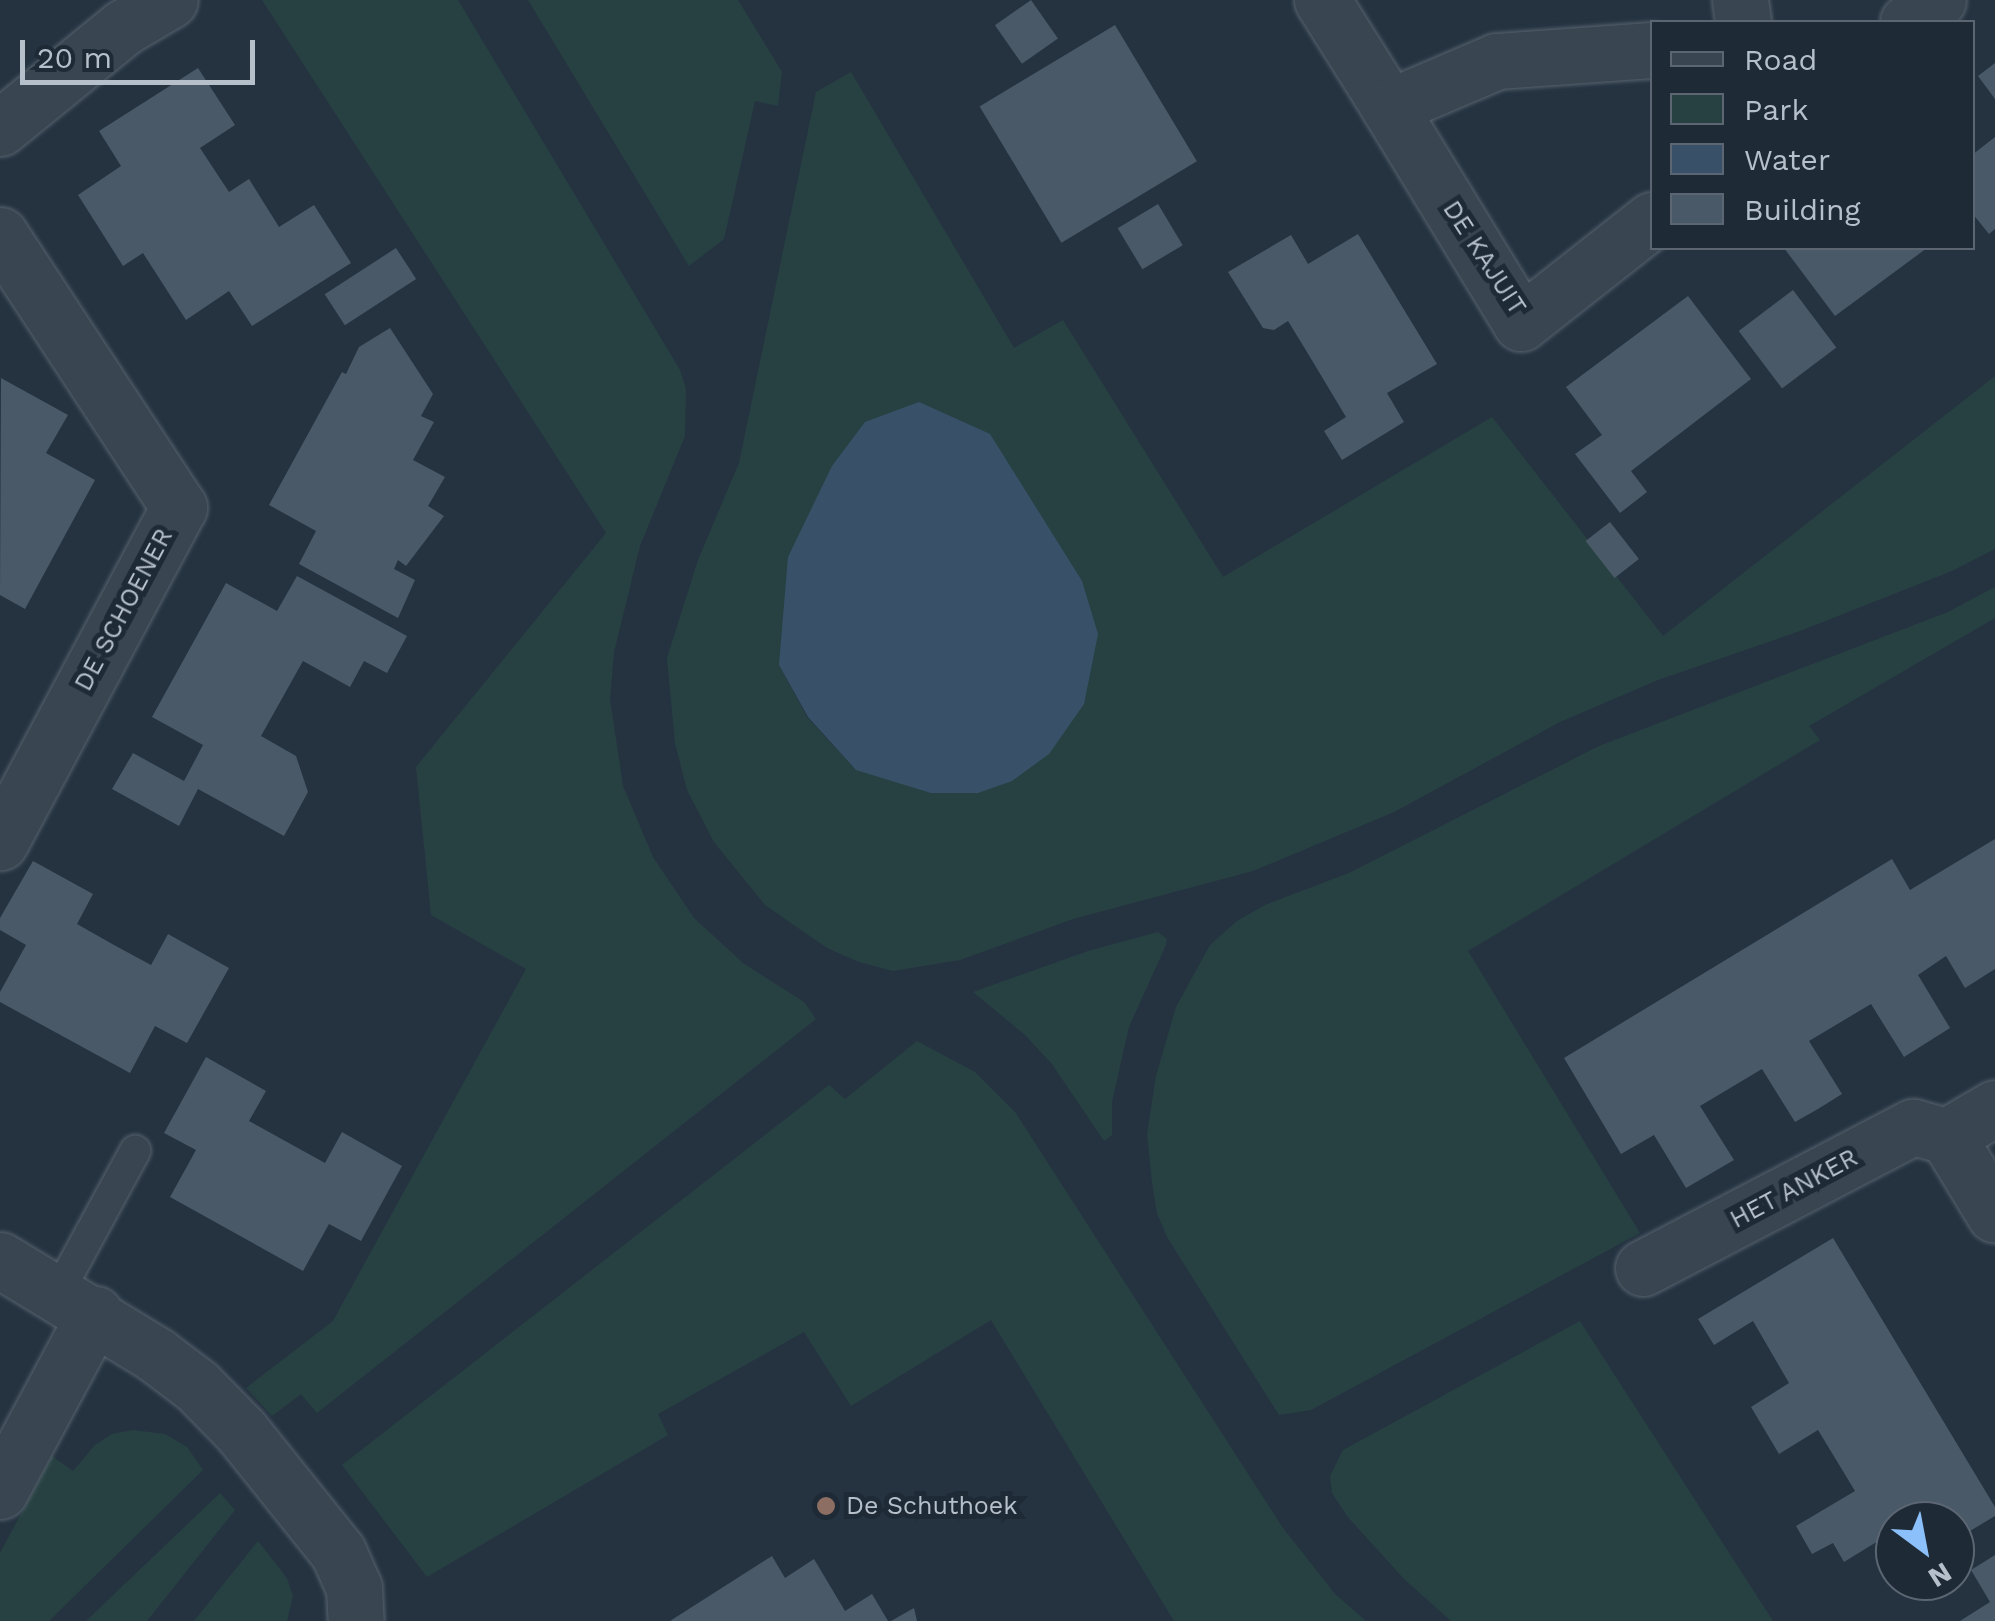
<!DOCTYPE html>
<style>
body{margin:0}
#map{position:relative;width:1995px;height:1621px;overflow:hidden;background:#253341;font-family:"Work Sans",sans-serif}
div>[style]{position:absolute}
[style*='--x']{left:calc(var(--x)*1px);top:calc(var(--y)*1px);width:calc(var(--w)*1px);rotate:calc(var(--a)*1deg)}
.green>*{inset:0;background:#274142}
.water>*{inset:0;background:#385169}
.building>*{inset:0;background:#495967;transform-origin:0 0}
.roads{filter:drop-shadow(0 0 2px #57636e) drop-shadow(0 0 2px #57636e)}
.lane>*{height:30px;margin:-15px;padding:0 15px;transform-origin:15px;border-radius:15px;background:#394551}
.street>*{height:55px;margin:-27.5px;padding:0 27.5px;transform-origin:27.5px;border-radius:27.5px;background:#394551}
.dots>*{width:28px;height:28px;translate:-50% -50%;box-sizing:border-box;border:5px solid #1e2a36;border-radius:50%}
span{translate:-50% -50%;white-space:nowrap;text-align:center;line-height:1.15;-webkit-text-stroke:10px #1e2a36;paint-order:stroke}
.street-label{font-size:25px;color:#b6c0cb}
.poi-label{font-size:25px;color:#b6c0cb}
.left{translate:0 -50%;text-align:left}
.legend{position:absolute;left:1650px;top:20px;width:325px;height:230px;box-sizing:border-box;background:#1e2a36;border:2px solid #5b6672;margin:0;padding:12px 18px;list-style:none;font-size:30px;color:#b6c0cb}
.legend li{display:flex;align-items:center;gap:20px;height:50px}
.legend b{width:50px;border:2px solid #5b6672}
.north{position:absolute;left:1875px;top:1501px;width:100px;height:100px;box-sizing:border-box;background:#1e2a36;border:2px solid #5b6672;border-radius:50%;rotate:148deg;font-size:28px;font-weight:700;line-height:40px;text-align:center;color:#b6c0cb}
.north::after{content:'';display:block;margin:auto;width:35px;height:45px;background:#8cc0fa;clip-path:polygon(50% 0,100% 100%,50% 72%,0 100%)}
.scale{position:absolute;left:20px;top:40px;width:235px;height:45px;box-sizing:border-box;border:5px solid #b6c0cb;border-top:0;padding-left:12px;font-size:30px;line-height:35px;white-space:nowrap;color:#b6c0cb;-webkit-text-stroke:8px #1e2a36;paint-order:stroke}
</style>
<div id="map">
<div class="green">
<div style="clip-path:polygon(262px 0,458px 0,680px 370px,686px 389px,685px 436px,640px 546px,614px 652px,610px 699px,623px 786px,653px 857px,694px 918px,743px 963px,804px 1002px,816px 1019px,317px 1413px,301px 1394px,272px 1416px,246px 1388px,333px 1321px,526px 969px,431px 915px,416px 767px,606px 533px)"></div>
<div style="clip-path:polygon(528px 0,738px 0,782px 72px,778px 106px,755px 101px,724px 239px,689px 266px)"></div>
<div style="clip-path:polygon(evenodd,851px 72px,1014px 348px,1063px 320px,1223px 577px,1492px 417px,1663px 636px,1995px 376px,1995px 549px,1952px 571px,1800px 631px,1658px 680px,1560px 722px,1394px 812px,1253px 871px,1073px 919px,960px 960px,893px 971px,859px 962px,827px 948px,765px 905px,714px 842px,687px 790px,675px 743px,667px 658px,698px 560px,739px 463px,816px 92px,851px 72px,779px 665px,856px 770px,807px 717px,779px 665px)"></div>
<div style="clip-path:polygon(1995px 587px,1995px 618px,1809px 726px,1820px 740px,1468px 951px,1640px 1233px,1311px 1410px,1279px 1415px,1167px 1237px,1157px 1213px,1152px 1183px,1147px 1134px,1156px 1076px,1176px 1007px,1210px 945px,1237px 921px,1265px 905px,1349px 873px,1599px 746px,1948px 612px)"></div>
<div style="clip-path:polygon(1158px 932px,1167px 939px,1166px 945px,1129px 1027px,1112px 1102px,1112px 1135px,1104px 1141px,1052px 1064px,1025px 1035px,973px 992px,1088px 951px)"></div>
<div style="clip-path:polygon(917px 1041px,975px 1072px,1015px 1112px,1283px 1528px,1335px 1594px,1366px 1621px,1174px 1621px,991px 1320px,851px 1406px,804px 1332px,658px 1414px,668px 1435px,427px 1577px,342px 1465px,829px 1085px,845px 1099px)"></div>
<div style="clip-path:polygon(1580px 1321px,1585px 1329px,1773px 1621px,1451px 1621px,1404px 1579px,1347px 1516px,1332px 1493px,1330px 1476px,1343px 1450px)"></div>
<div style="clip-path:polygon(133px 1430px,165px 1434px,187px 1447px,203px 1470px,49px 1621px,0 1621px,0 1553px,52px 1456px,73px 1471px,95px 1445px,112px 1434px)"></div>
<div style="clip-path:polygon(220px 1493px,235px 1510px,147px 1621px,86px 1621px)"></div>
<div style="clip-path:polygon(258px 1541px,287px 1578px,293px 1596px,287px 1621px,194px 1621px)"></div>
</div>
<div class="water">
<div style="clip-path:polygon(919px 402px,990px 434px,1082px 581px,1098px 634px,1084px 704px,1049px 754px,1012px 781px,978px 793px,931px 793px,856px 770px,808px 717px,779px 665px,788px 557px,832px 466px,865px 422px)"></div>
</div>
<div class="building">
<div style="left:1031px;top:0;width:47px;height:44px;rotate:55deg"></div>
<div style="left:1115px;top:25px;width:159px;height:158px;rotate:59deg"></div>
<div style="clip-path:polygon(1995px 63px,1995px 99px,1978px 76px)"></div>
<div style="clip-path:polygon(198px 68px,235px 125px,200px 148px,229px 192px,249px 179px,279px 227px,314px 205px,351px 263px,252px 326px,229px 291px,186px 320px,143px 253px,123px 266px,78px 195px,121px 166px,99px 131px)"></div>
<div style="clip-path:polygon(1995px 137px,1995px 229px,1989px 234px,1972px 213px,1972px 155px)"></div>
<div style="left:1158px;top:204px;width:48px;height:47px;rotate:59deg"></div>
<div style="clip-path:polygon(1358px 234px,1437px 364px,1387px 393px,1404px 422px,1342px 460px,1324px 431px,1346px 417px,1307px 352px,1288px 321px,1274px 330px,1263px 328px,1228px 272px,1291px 235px,1308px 264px)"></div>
<div style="left:396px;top:248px;width:37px;height:85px;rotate:57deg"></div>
<div style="clip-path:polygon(1784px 248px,1927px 248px,1835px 316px)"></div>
<div style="left:1793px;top:290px;width:72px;height:68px;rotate:53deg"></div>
<div style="clip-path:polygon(1688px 296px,1751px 379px,1631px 471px,1647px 492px,1620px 513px,1575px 454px,1602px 435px,1566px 387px)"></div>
<div style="clip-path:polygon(390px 328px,433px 394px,421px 416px,434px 422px,413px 460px,445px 477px,428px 506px,444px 516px,406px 566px,398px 560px,394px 569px,415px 580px,398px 618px,299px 564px,316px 531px,269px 505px,342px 372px,346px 374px,359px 347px)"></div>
<div style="clip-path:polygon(1px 378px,68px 415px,46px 453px,95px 480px,25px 609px,0 595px)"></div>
<div style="left:1610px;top:522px;width:47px;height:31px;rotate:52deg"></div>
<div style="clip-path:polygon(297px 576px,407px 636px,387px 673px,364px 661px,350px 687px,303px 661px,261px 736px,296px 756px,308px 792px,284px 836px,198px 789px,179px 826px,112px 789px,133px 753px,184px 781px,203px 745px,152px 717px,226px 583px,277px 611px)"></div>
<div style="clip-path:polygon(1995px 839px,1995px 969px,1965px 988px,1946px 956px,1918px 975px,1950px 1028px,1904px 1057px,1871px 1004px,1809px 1041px,1842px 1094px,1818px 1109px,1795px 1122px,1762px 1069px,1700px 1106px,1734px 1160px,1686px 1188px,1654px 1135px,1621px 1154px,1564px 1058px,1892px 859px,1910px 890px)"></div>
<div style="clip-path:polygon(33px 861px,93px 894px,77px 924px,114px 945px,151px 965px,168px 934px,229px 968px,187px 1043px,155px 1026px,130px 1073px,0 1002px,0 992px,26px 945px,0 930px,0 918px)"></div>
<div style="clip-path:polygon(206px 1057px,266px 1091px,249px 1121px,325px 1163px,342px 1132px,402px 1166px,361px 1241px,329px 1224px,303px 1271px,170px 1197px,196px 1150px,164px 1133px)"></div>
<div style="clip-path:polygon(1833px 1238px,1995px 1507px,1995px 1516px,1955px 1540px,1955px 1521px,1895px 1521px,1895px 1557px,1883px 1538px,1844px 1562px,1833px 1543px,1812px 1554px,1796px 1526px,1855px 1491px,1818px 1430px,1779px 1454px,1751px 1407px,1789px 1383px,1753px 1321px,1714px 1345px,1698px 1319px)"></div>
<div style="clip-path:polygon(1995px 1555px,1995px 1621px,1960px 1621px,1990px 1602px,1971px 1570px)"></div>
<div style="clip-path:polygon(772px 1556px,785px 1578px,814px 1559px,845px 1611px,872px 1594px,888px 1621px,670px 1621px)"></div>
<div style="clip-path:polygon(914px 1608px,917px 1621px,891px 1621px)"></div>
</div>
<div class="roads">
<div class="lane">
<div style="--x:58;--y:1293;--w:162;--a:-61.5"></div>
</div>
<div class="street">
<div style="--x:1322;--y:0;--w:126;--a:57.9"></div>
<div style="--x:1389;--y:107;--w:117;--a:-23.1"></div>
<div style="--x:1497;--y:61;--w:155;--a:-4.1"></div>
<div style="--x:1740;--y:0;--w:22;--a:82"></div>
<div style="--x:1908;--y:22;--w:37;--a:-36"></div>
<div style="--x:1389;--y:107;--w:253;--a:58.6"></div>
<div style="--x:1521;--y:323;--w:167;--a:-38.2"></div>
<div style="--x:0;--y:128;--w:160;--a:-39.2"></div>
<div style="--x:124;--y:27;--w:53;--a:-30.4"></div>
<div style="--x:0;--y:235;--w:326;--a:56.7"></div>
<div style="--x:179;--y:507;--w:380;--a:118.1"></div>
<div style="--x:1995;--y:1108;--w:56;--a:149.7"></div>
<div style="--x:1947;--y:1136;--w:92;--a:58.7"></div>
<div style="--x:0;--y:1260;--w:183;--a:31.3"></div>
<div style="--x:156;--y:1355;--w:51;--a:37.1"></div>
<div style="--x:197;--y:1386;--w:63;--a:45.6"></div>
<div style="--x:241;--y:1431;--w:155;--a:51.3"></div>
<div style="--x:338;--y:1552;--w:39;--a:66"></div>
<div style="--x:354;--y:1588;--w:33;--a:87"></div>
<div style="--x:1643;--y:1268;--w:305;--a:-27.6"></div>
<div style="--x:1913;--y:1127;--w:35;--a:15"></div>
<div style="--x:0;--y:1491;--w:201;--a:-61.8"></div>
</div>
</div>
<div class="dots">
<div style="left:826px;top:1506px;background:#8d6e63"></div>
</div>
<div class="street-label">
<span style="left:1484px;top:258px;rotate:57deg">DE KAJUIT</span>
<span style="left:124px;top:610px;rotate:-62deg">DE SCHOENER</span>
<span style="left:1794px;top:1189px;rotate:-28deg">HET ANKER</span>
</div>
<div class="poi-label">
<span class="left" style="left:846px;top:1506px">De Schuthoek</span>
</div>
<ul class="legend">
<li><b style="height:12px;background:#394551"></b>Road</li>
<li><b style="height:28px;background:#274142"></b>Park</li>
<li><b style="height:28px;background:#385169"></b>Water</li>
<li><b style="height:28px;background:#495967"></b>Building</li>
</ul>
<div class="north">N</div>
<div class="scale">20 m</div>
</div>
